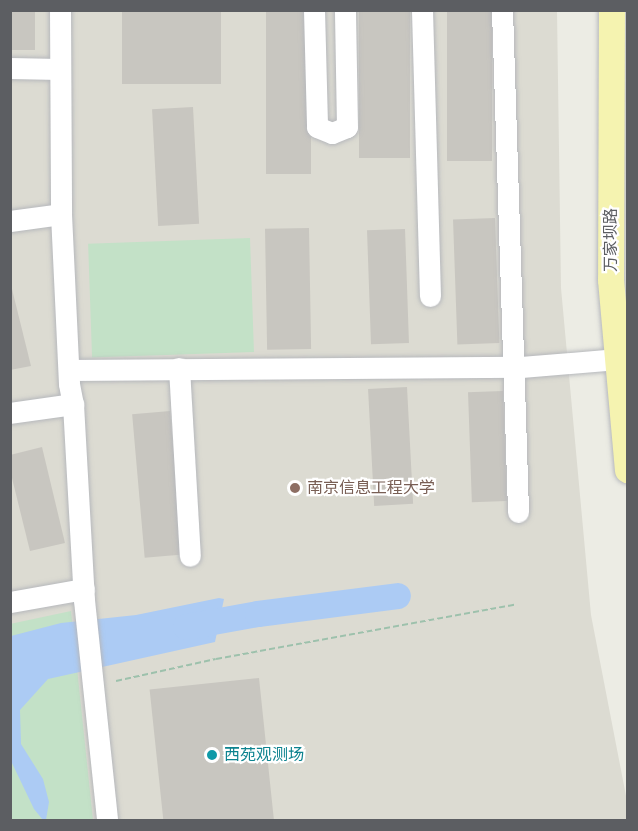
<!DOCTYPE html>
<meta charset="utf-8">
<style>
body{margin:0}
#map{position:relative;width:638px;height:831px;overflow:hidden;background:#ecece4;font-family:"Source Sans 3","Noto Sans SC",sans-serif}
div>[style]{position:absolute}
[style*='--x']{left:calc(var(--x)*1px);top:calc(var(--y)*1px);width:calc(var(--w)*1px);rotate:calc(var(--a)*1deg)}
.education>*{inset:0;background:#dcdbd2}
.green>*{inset:0;background:#c3e1c7;transform-origin:0 0}
.water>*{inset:0;background:#accbf4}
.river>*{height:26px;margin:-13px;padding:0 13px;transform-origin:13px;border-radius:13px;background:#accbf4}
.building>*{inset:0;background:#c8c6c0;transform-origin:0 0}
.path>*{height:2px;margin-top:-1px;transform-origin:0;background:repeating-linear-gradient(90deg,#9dc1ac 0 6px,transparent 0 9px)}
.roads{filter:drop-shadow(0 0 2px #b6b8bc) drop-shadow(0 0 2px #b6b8bc)}
.minor>*{height:21px;margin:-10.5px;padding:0 10.5px;transform-origin:10.5px;border-radius:10.5px;background:#fff}
.major>*{height:26px;margin:-13px;padding:0 13px;transform-origin:13px;border-radius:13px;background:#f5f3b0}
.dots>*{width:16px;height:16px;translate:-50% -50%;box-sizing:border-box;border:3px solid #fff;border-radius:50%}
span{translate:-50% -50%;white-space:nowrap;text-align:center;line-height:1.15;-webkit-text-stroke:4.5px #fff;paint-order:stroke}
.street-label{font-size:16px;color:#5c5e62}
.education-label{font-size:16px;color:#785e54}
.left{translate:0 -50%;text-align:left}
.culture-label{font-size:16px;color:#0d838f}
.frame{position:absolute;inset:0;border:12px solid #5c5e62;pointer-events:none}
</style>
<div id="map">
<div class="education">
<div style="clip-path:polygon(10px 11px,557px 11px,561px 288px,591px 615px,627px 801px,627px 820px,11px 820px)"></div>
</div>
<div class="green">
<div style="left:250px;top:238px;width:114px;height:162px;rotate:88deg"></div>
<div style="clip-path:polygon(71px 611px,93px 820px,11px 820px,10px 624px)"></div>
</div>
<div class="water">
<div style="clip-path:polygon(219px 598px,224px 599px,215px 642px,48px 679px,20px 710px,21px 744px,43px 779px,49px 802px,46px 820px,43px 820px,34px 809px,11px 761px,11px 636px,61px 623px,136px 615px)"></div>
</div>
<div class="river">
<div style="--x:186;--y:627;--w:73;--a:-10.2"></div>
<div style="--x:258;--y:614;--w:141;--a:-7.3"></div>
</div>
<div class="building">
<div style="left:10px;top:10px;width:25px;height:40px"></div>
<div style="left:122px;top:10px;width:99px;height:74px"></div>
<div style="left:266px;top:10px;width:45px;height:164px"></div>
<div style="left:359px;top:10px;width:51px;height:148px"></div>
<div style="left:447px;top:10px;width:45px;height:151px"></div>
<div style="left:193px;top:107px;width:117px;height:41px;rotate:87deg"></div>
<div style="left:495px;top:218px;width:125px;height:42px;rotate:88deg"></div>
<div style="left:309px;top:228px;width:121px;height:44px;rotate:89deg"></div>
<div style="left:405px;top:229px;width:114px;height:38px;rotate:88deg"></div>
<div style="clip-path:polygon(10px 281px,31px 366px,10px 370px)"></div>
<div style="left:407px;top:387px;width:117px;height:39px;rotate:87deg"></div>
<div style="left:503px;top:391px;width:110px;height:35px;rotate:88deg"></div>
<div style="left:170px;top:411px;width:144px;height:38px;rotate:85deg"></div>
<div style="clip-path:polygon(42px 447px,65px 543px,30px 551px,10px 470px,10px 455px)"></div>
<div style="left:259px;top:678px;width:143px;height:110px;rotate:84deg"></div>
</div>
<div class="path">
<div style="--x:116;--y:681;--w:102;--a:-12.4"></div>
<div style="--x:216;--y:659;--w:303;--a:-10.3"></div>
</div>
<div class="roads">
<div class="minor">
<div style="--x:60;--y:10;--w:204;--a:89.7"></div>
<div style="--x:61;--y:214;--w:170;--a:87.3"></div>
<div style="--x:69;--y:384;--w:20;--a:79"></div>
<div style="--x:73;--y:404;--w:196;--a:86.8"></div>
<div style="--x:84;--y:600;--w:221;--a:84"></div>
<div style="--x:314;--y:10;--w:117;--a:88.5"></div>
<div style="--x:317;--y:127;--w:16;--a:22"></div>
<div style="--x:332;--y:133;--w:16;--a:-22"></div>
<div style="--x:347;--y:127;--w:117;--a:-91"></div>
<div style="--x:422;--y:10;--w:286;--a:88.4"></div>
<div style="--x:502;--y:10;--w:502;--a:88.17"></div>
<div style="--x:10;--y:68;--w:49;--a:1.2"></div>
<div style="--x:10;--y:221;--w:51;--a:-7.8"></div>
<div style="--x:179;--y:368;--w:188;--a:86.7"></div>
<div style="--x:69;--y:370;--w:452;--a:-0.4"></div>
<div style="--x:521;--y:367;--w:97;--a:-4.7"></div>
<div style="--x:10;--y:413;--w:64;--a:-8.1"></div>
<div style="--x:10;--y:602;--w:75;--a:-10"></div>
</div>
<div class="major">
<div style="--x:612;--y:10;--w:270;--a:90.2"></div>
<div style="--x:611;--y:280;--w:191;--a:84.9"></div>
</div>
</div>
<div class="dots">
<div style="left:295px;top:488px;background:#8d6e63"></div>
<div style="left:212px;top:755px;background:#0f9aa8"></div>
</div>
<div class="street-label">
<span style="left:611px;top:240px;rotate:-90deg">万家坝路</span>
</div>
<div class="education-label">
<span class="left" style="left:307px;top:488px">南京信息工程大学</span>
</div>
<div class="culture-label">
<span class="left" style="left:224px;top:755px">西苑观测场</span>
</div>
<div class="frame"></div>
</div>
